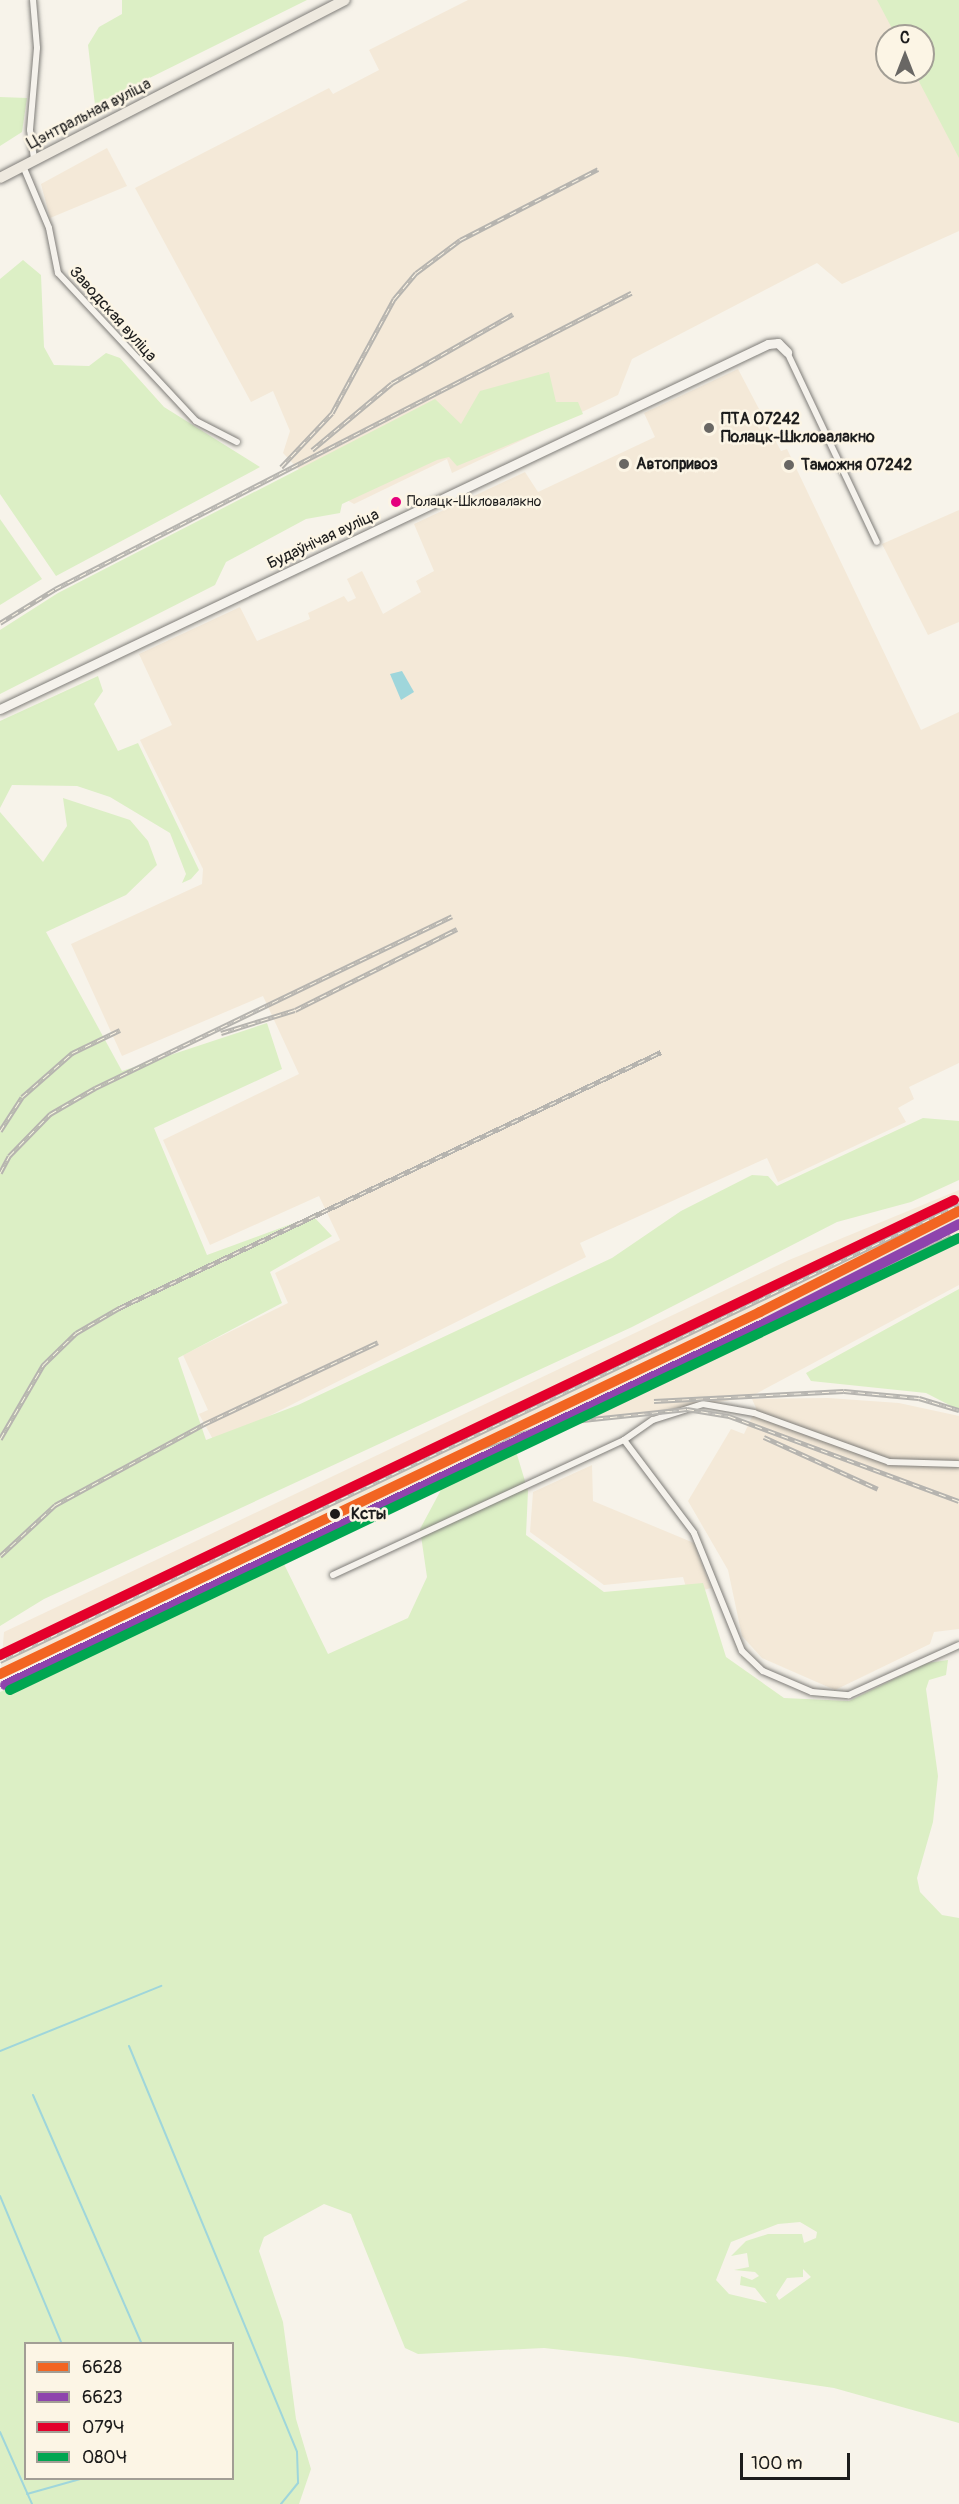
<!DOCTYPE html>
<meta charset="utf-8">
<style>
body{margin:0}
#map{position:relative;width:959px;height:2504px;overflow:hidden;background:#f7f3ea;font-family:Pangolin,sans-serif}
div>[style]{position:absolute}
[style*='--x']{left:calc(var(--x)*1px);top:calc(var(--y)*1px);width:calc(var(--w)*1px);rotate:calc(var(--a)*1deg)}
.built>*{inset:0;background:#f4e9d8}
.green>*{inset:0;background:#dcefc5}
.water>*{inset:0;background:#9fd6db}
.stream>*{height:2px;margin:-1px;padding:0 1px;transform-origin:1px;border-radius:1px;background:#9fd6db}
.roads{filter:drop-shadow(0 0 2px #7f7d79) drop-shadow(0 0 2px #7f7d79)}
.street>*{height:6px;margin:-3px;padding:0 3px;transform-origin:3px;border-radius:3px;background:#f5f2ec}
.secondary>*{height:9px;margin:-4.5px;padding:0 4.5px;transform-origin:4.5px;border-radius:4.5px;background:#f5f2ec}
.primary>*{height:10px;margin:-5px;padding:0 5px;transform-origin:5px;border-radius:5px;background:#eee9df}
.rail>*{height:4.5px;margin-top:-2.25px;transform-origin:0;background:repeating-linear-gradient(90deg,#fcf5e5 0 7px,#b6b4af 0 14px);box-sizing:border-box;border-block:2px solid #b6b4af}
.rail-1>*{height:10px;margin:-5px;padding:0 5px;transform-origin:5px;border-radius:5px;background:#f26522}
.rail-2>*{height:10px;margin:-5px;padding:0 5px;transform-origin:5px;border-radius:5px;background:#8e44ad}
.rail-3>*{height:10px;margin:-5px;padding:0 5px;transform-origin:5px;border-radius:5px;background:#e4002b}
.rail-4>*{height:10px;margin:-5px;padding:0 5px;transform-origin:5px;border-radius:5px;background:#00a651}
.dots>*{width:16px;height:16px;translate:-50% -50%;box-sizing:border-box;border:3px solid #fcf5e5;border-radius:50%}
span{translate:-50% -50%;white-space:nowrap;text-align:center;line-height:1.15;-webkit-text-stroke:5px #fcf5e5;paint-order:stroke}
.bus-label{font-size:14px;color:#1c1c1c}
.left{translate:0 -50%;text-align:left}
.street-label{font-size:16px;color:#1c1c1c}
.poi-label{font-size:16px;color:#1c1c1c;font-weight:700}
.stop-label{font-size:16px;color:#1c1c1c;font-weight:700}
.legend{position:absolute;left:24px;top:2342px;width:210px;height:138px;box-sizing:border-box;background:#fcf5e5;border:2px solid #a29e95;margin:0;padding:8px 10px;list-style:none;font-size:18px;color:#1c1c1c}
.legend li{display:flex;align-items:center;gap:12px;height:30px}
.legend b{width:30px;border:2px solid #a29e95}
.north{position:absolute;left:875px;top:24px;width:60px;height:60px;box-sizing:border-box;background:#fcf5e5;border:2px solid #a29e95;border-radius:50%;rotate:0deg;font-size:16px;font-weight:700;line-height:24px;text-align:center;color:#1c1c1c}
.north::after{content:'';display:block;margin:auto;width:21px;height:27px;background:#696764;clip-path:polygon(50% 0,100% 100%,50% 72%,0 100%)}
.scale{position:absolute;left:740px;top:2453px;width:110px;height:27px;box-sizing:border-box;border:3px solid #1c1c1c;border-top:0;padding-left:8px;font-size:18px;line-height:21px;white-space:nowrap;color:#1c1c1c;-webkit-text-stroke:4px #fcf5e5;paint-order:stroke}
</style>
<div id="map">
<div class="built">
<div style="clip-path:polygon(468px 0,885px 0,904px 36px,887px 36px,887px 72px,923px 72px,959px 140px,959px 231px,842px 284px,817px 263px,632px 359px,618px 395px,452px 473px,447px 459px,354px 504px,305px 476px,283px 453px,290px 431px,273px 391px,251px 402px,135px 188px,329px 88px,333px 94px,379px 70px,369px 50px)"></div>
<div style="clip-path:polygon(107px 148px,127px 186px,50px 218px,41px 184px)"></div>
<div style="clip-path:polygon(738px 369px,781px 451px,787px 449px,921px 730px,959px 712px,959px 1063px,909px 1087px,914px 1099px,898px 1108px,906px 1122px,778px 1182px,767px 1158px,580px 1243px,586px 1257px,215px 1443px,199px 1414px,208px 1410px,183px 1355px,288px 1303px,275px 1273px,340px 1240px,319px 1196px,210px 1245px,163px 1140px,299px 1074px,263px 996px,122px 1056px,71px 944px,202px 884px,203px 869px,140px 740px,172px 725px,139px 654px,240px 607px,257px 641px,310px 619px,308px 613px,344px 596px,348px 602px,356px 598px,347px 579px,362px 571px,383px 614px,421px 592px,416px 581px,434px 571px,414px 524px,525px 472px,538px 492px,655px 437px,644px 413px)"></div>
<div style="clip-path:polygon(959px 510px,959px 622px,928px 635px,882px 544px)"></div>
<div style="clip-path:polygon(959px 1190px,959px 1285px,750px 1397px,541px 1430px,457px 1474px,421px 1481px,0 1680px,4px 1632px,789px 1260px)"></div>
<div style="clip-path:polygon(828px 1398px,899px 1403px,959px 1416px,959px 1629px,934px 1632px,930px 1644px,835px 1690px,762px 1658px,742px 1636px,728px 1570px,688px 1501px,731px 1429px,744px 1434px,756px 1408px,752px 1399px)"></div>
<div style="clip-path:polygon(592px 1465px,593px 1501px,694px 1543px,711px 1588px,688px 1594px,683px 1577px,604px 1585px,530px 1532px,533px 1492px)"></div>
</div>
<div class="green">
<div style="clip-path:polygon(122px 0,307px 0,95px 105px,88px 45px,99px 27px,122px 14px)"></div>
<div style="clip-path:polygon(877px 0,959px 0,959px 158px,914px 72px,923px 72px,923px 36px,896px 36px)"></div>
<div style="clip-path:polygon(0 97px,27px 98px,22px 132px,0 146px)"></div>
<div style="clip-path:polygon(23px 260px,41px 275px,44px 347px,54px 365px,89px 366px,106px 353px,120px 358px,164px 407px,260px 467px,56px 576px,0 494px,0 279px)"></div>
<div style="clip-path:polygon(549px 372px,556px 402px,578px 402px,583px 414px,457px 466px,449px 457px,437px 460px,342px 504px,340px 513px,306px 519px,226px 562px,215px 585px,0 694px,0 630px,58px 593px,435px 399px,461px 424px,480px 391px)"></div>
<div style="clip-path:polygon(0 519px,42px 579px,0 605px)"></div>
<div style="clip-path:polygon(98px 676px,103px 691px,94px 704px,118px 751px,138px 743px,199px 870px,191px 879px,182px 883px,186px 874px,170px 833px,110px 797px,77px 786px,12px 785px,0 808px,0 721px)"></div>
<div style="clip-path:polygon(63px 798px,130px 820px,148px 841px,157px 865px,126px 895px,46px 932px,122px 1071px,267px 1023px,282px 1069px,154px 1128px,207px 1255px,313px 1216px,332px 1236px,270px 1272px,282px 1303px,178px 1358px,206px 1440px,298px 1405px,612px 1258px,681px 1211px,752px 1175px,768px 1176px,777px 1186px,923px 1118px,959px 1121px,959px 1180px,911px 1202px,837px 1222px,632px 1327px,44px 1599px,0 1626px,0 812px,43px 862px,67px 826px)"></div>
<div style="clip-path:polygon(959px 1289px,959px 1410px,926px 1393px,811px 1381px,806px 1373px)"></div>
<div style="clip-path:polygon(evenodd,515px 1448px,528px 1491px,526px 1535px,604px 1592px,703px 1583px,726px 1657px,784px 1698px,849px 1701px,927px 1663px,948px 1660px,946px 1675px,929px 1680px,926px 1689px,938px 1776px,933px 1822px,917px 1878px,920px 1892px,942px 1915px,959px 1918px,959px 2423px,834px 2388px,627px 2357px,544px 2348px,418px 2354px,405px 2348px,351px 2214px,324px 2204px,264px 2237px,259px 2251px,283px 2322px,296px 2419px,311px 2469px,299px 2504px,0 2504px,0 1692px,282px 1560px,328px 1654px,408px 1618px,427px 1577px,420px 1529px,449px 1475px,515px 1448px,800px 2222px,817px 2232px,816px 2238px,804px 2243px,802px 2234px,768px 2234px,746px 2241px,731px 2256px,747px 2253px,749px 2267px,734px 2270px,755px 2272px,759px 2276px,752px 2280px,741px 2276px,740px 2285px,755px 2288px,767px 2303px,729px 2294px,716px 2280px,731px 2242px,778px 2224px,800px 2222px,515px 1448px,803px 2269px,811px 2277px,779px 2300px,776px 2295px,787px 2278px,803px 2277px,803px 2269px,515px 1448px,26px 2344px,232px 2344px,232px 2478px,26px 2478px,26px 2344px)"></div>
</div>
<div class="water">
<div style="clip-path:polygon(402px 671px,414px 692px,401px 700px,390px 674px)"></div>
</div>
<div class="stream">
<div style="--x:129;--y:2046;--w:439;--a:67.5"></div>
<div style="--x:297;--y:2452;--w:31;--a:88"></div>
<div style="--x:298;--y:2483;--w:27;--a:129"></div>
<div style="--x:0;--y:2051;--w:174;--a:-22"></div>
<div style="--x:33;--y:2095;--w:272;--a:66.4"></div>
<div style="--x:0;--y:2196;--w:160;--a:67.3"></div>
<div style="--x:0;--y:2432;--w:79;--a:66"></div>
<div style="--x:27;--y:2494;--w:59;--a:-15.7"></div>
</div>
<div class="roads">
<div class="street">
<div style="--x:33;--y:0;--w:48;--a:85.2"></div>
<div style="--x:37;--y:48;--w:82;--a:94.9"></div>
<div style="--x:30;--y:130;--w:29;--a:82"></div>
<div style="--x:23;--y:166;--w:67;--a:67.2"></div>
<div style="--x:49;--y:228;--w:46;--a:78.7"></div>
<div style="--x:58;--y:273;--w:202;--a:47"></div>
<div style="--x:196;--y:421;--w:46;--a:27.1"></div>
<div style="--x:787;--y:352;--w:210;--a:64.7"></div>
<div style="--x:624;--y:1440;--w:116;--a:53"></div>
<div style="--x:694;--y:1533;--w:127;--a:67.9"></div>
<div style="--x:742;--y:1651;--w:29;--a:44"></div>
<div style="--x:763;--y:1671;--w:53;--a:23.2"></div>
<div style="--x:812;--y:1692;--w:37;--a:5"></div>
<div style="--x:849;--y:1695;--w:121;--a:-24.4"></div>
<div style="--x:333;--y:1575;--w:321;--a:-24.9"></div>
<div style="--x:624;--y:1440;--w:35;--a:-35"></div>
<div style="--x:653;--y:1420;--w:52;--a:-17.7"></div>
<div style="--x:703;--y:1404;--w:52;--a:10"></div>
<div style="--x:754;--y:1413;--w:144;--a:19.9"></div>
<div style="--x:889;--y:1462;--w:69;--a:1.7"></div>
</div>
<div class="secondary">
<div style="--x:0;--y:709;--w:850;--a:-25.42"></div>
<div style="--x:768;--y:344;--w:10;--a:-6"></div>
<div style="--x:778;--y:343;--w:13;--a:45"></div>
</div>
<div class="primary">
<div style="--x:0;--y:178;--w:388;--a:-27.3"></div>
</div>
</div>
<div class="rail">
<div style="--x:312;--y:450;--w:104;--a:-39.9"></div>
<div style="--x:392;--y:383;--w:139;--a:-29.7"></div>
<div style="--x:281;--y:467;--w:74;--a:-46.6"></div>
<div style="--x:332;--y:413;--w:130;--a:-61.5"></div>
<div style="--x:394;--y:299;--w:34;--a:-50"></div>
<div style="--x:416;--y:273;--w:55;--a:-36.9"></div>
<div style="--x:460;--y:240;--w:155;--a:-27.2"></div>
<div style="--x:0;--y:623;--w:65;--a:-31.7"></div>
<div style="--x:55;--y:589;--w:648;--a:-27.2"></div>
<div style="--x:221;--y:1033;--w:77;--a:-17.3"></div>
<div style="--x:295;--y:1010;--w:181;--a:-26.6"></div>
<div style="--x:0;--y:1131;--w:40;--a:-57.1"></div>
<div style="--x:22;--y:1097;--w:67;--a:-41.3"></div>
<div style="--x:72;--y:1053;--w:53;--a:-25.6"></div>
<div style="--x:0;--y:1173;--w:19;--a:-62"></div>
<div style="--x:9;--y:1156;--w:59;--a:-45.7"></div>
<div style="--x:50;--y:1114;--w:52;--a:-30"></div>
<div style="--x:95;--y:1088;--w:396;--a:-25.7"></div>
<div style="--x:910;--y:1229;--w:55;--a:-27"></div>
<div style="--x:654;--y:1401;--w:190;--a:-3"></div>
<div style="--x:844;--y:1391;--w:75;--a:5.3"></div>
<div style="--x:919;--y:1398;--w:42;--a:16.7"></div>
<div style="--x:576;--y:1414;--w:415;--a:-25.7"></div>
<div style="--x:764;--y:1437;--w:125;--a:24.5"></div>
<div style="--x:0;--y:1439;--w:86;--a:-59.8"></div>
<div style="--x:43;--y:1365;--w:46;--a:-44.1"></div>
<div style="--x:76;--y:1333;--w:50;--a:-30.2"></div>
<div style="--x:119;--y:1308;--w:599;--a:-25.28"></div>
<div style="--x:470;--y:1451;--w:89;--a:-18.4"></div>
<div style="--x:554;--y:1423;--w:134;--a:-6"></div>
<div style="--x:687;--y:1409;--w:43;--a:9.5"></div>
<div style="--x:729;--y:1416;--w:245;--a:20.3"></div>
<div style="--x:0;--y:1556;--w:75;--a:-42.8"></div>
<div style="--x:55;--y:1505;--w:170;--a:-28.5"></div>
<div style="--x:204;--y:1424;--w:192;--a:-25.2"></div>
<div style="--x:0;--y:1661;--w:1014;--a:-25.45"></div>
</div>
<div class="rail-1">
<div style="--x:0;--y:1674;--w:842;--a:-25.47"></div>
<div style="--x:760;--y:1312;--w:223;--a:-26.9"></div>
</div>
<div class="rail-2">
<div style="--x:5;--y:1685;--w:842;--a:-25.47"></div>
<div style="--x:765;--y:1323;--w:218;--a:-27"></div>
</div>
<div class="rail-3">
<div style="--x:0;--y:1655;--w:1057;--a:-25.5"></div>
</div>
<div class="rail-4">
<div style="--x:10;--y:1690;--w:1051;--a:-25.47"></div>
</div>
<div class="dots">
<div style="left:709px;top:428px;background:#696764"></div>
<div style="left:624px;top:464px;background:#696764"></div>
<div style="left:789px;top:465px;background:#696764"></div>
<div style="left:396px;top:502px;background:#e5007d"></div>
<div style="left:335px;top:1514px;background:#1c1c1c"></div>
</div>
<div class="bus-label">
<span class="left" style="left:407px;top:502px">Полацк-Шкловалакно</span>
</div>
<div class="street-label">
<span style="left:89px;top:114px;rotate:-27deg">Цэнтральная вуліца</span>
<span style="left:113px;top:314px;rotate:48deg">Заводская вуліца</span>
<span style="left:323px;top:539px;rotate:-25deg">Будаўнічая вуліца</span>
</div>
<div class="poi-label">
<span class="left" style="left:721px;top:428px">ПТА 07242<br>Полацк-Шкловалакно</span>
<span class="left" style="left:636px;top:464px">Автопривоз</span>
<span class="left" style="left:801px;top:465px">Таможня 07242</span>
</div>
<div class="stop-label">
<span class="left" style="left:351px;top:1514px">Ксты</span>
</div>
<ul class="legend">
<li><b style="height:8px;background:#f26522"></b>6628</li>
<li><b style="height:8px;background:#8e44ad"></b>6623</li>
<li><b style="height:8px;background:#e4002b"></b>079Ч</li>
<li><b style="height:8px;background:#00a651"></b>080Ч</li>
</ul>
<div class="north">С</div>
<div class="scale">100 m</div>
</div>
